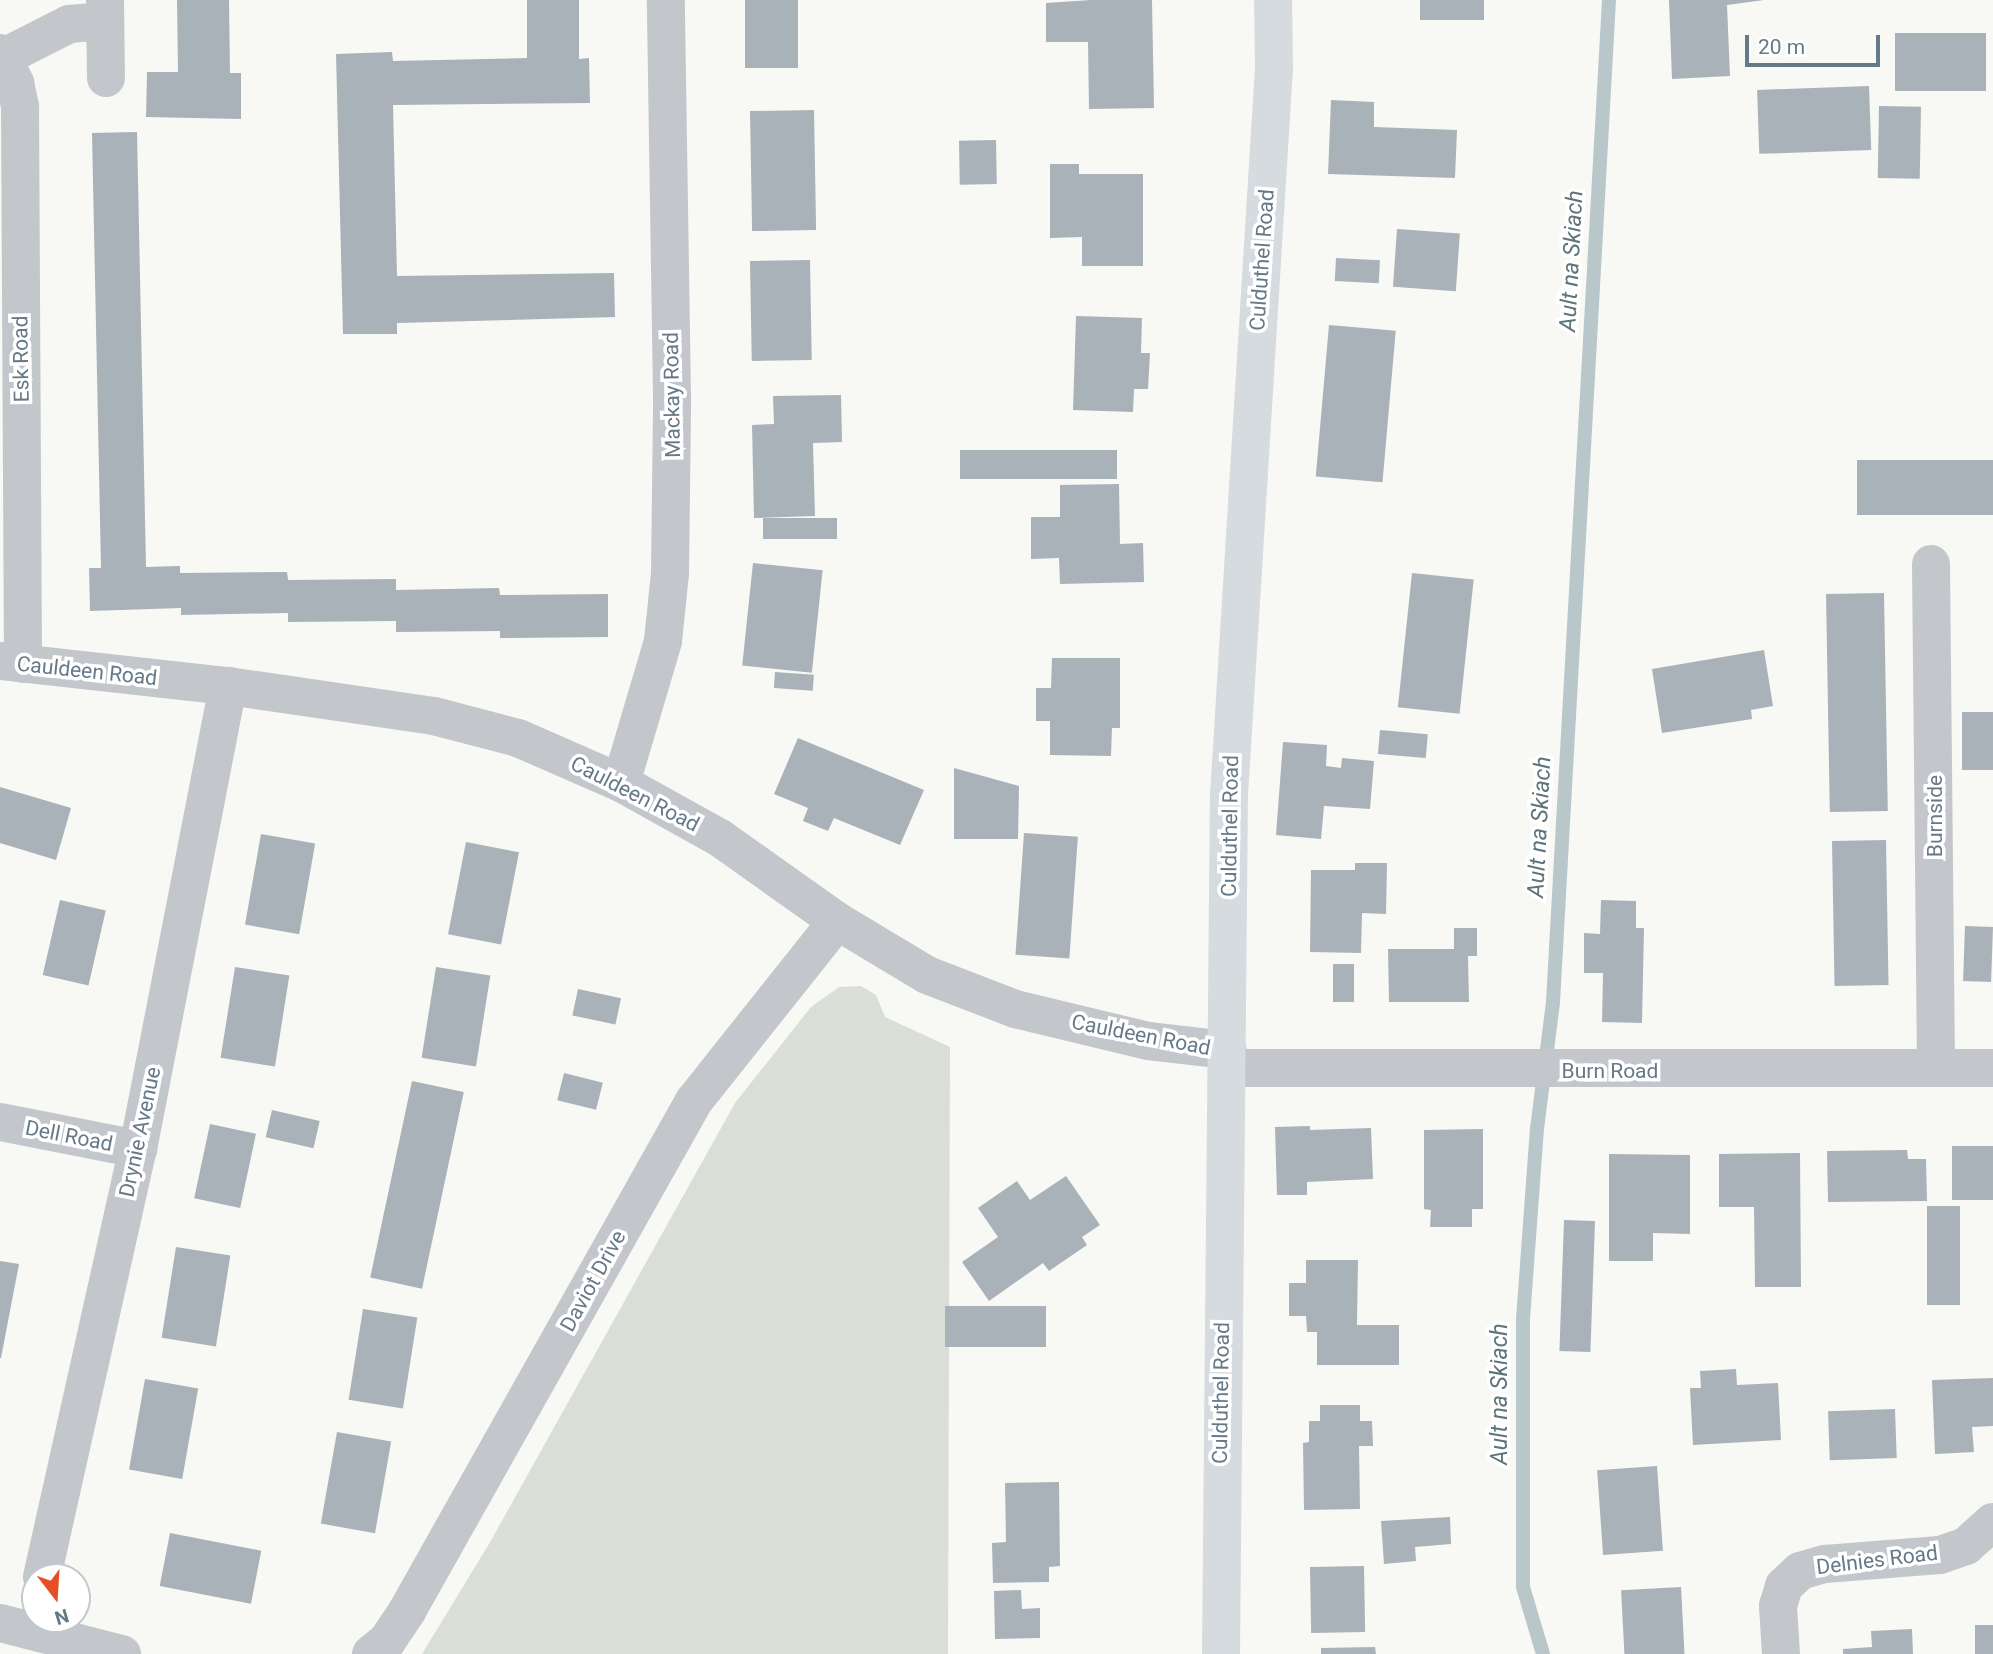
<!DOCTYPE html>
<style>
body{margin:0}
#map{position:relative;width:1993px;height:1654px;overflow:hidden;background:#f8f8f5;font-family:Roboto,sans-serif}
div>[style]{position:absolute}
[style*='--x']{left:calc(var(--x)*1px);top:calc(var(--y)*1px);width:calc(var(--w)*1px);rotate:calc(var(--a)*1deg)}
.green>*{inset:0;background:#d9dfd6}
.stream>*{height:14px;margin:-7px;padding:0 7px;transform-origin:7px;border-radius:7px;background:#b9c7ca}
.building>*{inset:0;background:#a9b2b8;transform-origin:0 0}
.minor>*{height:38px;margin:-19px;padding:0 19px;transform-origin:19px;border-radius:19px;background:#c3c7cb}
.secondary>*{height:38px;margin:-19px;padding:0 19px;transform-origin:19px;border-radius:19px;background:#d6dbdf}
span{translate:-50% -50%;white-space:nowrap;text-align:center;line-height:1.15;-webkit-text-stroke:7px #fff;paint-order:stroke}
.street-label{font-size:21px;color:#667987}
.water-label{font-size:23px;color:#5d747b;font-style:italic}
.north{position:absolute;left:21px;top:1563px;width:70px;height:70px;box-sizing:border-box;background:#fff;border:2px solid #c2c9cf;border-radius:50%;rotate:163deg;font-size:19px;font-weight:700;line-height:28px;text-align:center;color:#667987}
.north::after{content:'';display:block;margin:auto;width:24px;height:32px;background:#e74e26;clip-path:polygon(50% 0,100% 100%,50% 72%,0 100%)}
.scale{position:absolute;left:1745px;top:35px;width:135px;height:32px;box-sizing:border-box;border:4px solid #667987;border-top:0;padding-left:9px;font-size:21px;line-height:24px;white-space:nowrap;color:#667987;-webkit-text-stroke:5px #fff;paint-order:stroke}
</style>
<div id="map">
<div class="green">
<div style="clip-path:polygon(861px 986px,876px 995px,885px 1017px,950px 1047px,948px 1654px,422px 1654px,489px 1544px,735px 1103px,811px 1007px,839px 987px)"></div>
</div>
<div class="stream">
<div style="--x:1543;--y:1654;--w:70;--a:-106.6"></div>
<div style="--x:1523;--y:1587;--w:268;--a:-90"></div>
<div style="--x:1523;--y:1319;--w:191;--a:-85.8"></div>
<div style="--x:1537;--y:1129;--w:128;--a:-82.8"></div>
<div style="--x:1553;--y:1002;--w:1004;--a:-86.8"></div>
</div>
<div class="building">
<div style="clip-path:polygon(177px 0,229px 0,230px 73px,241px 73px,241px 119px,146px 117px,147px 72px,178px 72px)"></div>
<div style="clip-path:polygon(527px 0,579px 0,579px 59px,589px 58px,590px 103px,393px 105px,397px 276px,614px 273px,615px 317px,397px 323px,397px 334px,343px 334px,336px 54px,392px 52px,393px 61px,527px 58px)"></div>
<div style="left:745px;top:0;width:53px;height:68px"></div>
<div style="clip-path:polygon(1091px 0,1152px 0,1154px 108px,1089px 109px,1088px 42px,1046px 42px,1046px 3px)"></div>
<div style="left:1420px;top:0;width:64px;height:20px"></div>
<div style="clip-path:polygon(1669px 0,1764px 0,1727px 5px,1730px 76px,1672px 79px)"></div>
<div style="left:1986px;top:33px;width:58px;height:91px;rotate:90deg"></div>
<div style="left:1869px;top:86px;width:64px;height:112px;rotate:88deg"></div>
<div style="clip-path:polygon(1331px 100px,1374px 102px,1374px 127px,1457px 130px,1455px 178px,1328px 174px)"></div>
<div style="left:1879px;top:106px;width:42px;height:72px;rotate:1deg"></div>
<div style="left:814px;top:110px;width:120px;height:64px;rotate:89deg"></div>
<div style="clip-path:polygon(137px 132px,146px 567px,180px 566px,180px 573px,287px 572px,288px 580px,396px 579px,396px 590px,499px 588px,500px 595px,608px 594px,608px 637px,500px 638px,500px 631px,396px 632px,396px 621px,288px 622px,288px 613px,181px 615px,181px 608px,90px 611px,89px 568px,101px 568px,92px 133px)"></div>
<div style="left:996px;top:140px;width:44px;height:37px;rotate:89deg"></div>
<div style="clip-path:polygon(1050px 164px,1079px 164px,1079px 174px,1143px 174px,1143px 266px,1082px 266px,1082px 237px,1050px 238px)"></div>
<div style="left:1397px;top:229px;width:63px;height:58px;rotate:4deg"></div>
<div style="left:1336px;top:258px;width:44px;height:23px;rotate:3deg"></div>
<div style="left:810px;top:260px;width:100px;height:60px;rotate:89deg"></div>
<div style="clip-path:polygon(1076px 316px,1142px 318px,1141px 353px,1150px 353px,1148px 389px,1134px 389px,1133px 412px,1073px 410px)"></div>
<div style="left:1329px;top:325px;width:67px;height:152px;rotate:5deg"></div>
<div style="clip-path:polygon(841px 395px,842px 442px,813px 443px,815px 516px,754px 518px,752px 425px,774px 424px,773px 396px)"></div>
<div style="left:1117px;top:450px;width:29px;height:157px;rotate:90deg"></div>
<div style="left:1993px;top:460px;width:55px;height:136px;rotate:90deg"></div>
<div style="clip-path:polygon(1119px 484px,1120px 544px,1143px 543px,1144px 582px,1060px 584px,1059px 558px,1031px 559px,1031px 517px,1060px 517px,1060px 485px)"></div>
<div style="left:837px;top:518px;width:21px;height:74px;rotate:90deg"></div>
<div style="left:753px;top:563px;width:70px;height:103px;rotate:6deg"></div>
<div style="left:1412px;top:573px;width:62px;height:135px;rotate:6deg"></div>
<div style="left:1884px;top:593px;width:218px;height:58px;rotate:89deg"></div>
<div style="clip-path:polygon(1764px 650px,1773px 706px,1751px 710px,1752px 719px,1662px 733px,1652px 669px)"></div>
<div style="clip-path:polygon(1052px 658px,1120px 658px,1120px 728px,1112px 728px,1111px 756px,1050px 755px,1050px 721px,1036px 721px,1036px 688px,1051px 688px)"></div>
<div style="left:775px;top:672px;width:39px;height:16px;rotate:4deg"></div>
<div style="left:1962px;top:712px;width:31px;height:58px"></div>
<div style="left:1380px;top:730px;width:48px;height:24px;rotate:5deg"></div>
<div style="clip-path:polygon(798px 738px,924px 790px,900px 845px,834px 818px,828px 831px,803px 821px,808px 808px,774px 794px)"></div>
<div style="clip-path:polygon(1283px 742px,1327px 745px,1326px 766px,1341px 768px,1342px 758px,1374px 761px,1370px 809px,1324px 806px,1321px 839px,1276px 835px)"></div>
<div style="clip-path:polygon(954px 768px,1019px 786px,1018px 839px,954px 839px)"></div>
<div style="clip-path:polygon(0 787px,71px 808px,56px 860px,0 843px)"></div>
<div style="left:1024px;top:833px;width:54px;height:122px;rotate:4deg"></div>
<div style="left:261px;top:834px;width:55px;height:92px;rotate:10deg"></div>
<div style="left:1886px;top:840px;width:145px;height:54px;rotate:89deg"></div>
<div style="left:466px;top:842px;width:54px;height:94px;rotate:11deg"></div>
<div style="clip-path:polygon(1355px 863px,1387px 863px,1386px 914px,1362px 913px,1361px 953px,1310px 952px,1311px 870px,1355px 870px)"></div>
<div style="left:60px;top:900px;width:47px;height:77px;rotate:13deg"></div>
<div style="clip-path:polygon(1601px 900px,1636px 901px,1636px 928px,1644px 928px,1642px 1023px,1602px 1022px,1603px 973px,1584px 973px,1584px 933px,1600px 934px)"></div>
<div style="left:1965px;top:926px;width:28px;height:55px;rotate:2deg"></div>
<div style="clip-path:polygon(1454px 928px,1477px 928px,1477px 956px,1468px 956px,1469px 1002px,1389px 1002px,1388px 949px,1454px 949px)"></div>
<div style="left:1333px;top:964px;width:21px;height:38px"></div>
<div style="left:235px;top:967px;width:55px;height:92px;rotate:9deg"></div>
<div style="left:436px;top:967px;width:55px;height:92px;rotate:9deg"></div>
<div style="left:578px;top:989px;width:44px;height:27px;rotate:12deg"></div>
<div style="left:564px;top:1073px;width:40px;height:28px;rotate:14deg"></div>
<div style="left:412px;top:1081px;width:53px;height:201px;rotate:12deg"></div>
<div style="left:272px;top:1110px;width:49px;height:28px;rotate:13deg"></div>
<div style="left:210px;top:1124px;width:47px;height:76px;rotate:12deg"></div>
<div style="clip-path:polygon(1310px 1126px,1310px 1130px,1371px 1128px,1373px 1179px,1307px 1182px,1307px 1195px,1277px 1195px,1275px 1127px)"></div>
<div style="clip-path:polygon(1483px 1129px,1483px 1209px,1472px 1209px,1472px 1227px,1430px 1227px,1431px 1210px,1424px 1209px,1424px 1130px)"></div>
<div style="left:1952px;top:1146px;width:41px;height:54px"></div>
<div style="clip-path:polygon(1907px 1150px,1908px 1159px,1926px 1159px,1927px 1201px,1828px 1202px,1827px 1151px)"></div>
<div style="clip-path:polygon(1800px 1153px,1801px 1287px,1755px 1287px,1754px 1207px,1719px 1207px,1719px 1154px)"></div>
<div style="clip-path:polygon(1609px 1154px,1690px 1155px,1690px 1234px,1653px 1233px,1653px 1261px,1609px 1261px)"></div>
<div style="clip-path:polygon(1066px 1176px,1100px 1225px,1082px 1237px,1087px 1245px,1049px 1271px,1043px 1263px,989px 1301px,962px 1262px,998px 1237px,978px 1208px,1017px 1181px,1030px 1200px)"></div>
<div style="left:1927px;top:1206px;width:33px;height:99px"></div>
<div style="left:1564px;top:1220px;width:31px;height:131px;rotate:2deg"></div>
<div style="left:176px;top:1247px;width:55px;height:92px;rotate:9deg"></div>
<div style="clip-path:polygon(1306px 1260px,1358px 1260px,1357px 1325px,1399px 1325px,1399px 1365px,1317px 1365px,1317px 1332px,1307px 1332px,1306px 1316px,1289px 1316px,1289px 1283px,1306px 1283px)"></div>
<div style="clip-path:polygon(0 1261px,19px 1264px,1px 1358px,0 1358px)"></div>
<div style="left:1046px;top:1306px;width:41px;height:101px;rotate:90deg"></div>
<div style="left:363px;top:1309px;width:55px;height:92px;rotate:9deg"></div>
<div style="clip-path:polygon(1736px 1369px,1737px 1385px,1778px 1383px,1781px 1440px,1693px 1445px,1690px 1388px,1701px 1388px,1700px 1371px)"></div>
<div style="clip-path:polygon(1993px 1378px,1993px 1426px,1972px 1427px,1974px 1452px,1935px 1454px,1932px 1380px)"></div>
<div style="left:145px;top:1379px;width:54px;height:92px;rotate:10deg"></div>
<div style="clip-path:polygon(1320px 1405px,1360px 1405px,1360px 1421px,1372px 1421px,1373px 1446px,1359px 1446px,1360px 1509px,1304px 1510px,1303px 1443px,1309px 1442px,1309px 1421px,1320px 1421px)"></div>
<div style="left:1895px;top:1409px;width:49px;height:67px;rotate:88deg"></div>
<div style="left:337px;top:1432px;width:55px;height:93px;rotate:10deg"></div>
<div style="left:1657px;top:1466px;width:85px;height:60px;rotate:86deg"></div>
<div style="clip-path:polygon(1059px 1482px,1060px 1566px,1049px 1567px,1049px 1582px,993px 1583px,992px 1543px,1006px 1542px,1005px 1483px)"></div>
<div style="clip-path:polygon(1450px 1517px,1451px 1544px,1415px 1547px,1416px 1561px,1384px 1564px,1381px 1521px)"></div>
<div style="left:170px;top:1533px;width:93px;height:54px;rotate:11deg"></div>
<div style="left:1364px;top:1566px;width:66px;height:54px;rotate:89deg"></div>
<div style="left:1681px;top:1587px;width:67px;height:60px;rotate:87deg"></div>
<div style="clip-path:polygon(1021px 1590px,1022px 1609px,1040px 1608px,1040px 1638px,995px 1639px,994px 1591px)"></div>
<div style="left:1993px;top:1625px;width:29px;height:18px;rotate:90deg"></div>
<div style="clip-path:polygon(1912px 1629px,1913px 1654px,1843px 1654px,1843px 1649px,1872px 1647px,1871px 1631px)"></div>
<div style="clip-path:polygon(1375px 1647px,1376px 1654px,1321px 1654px,1321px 1648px)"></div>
</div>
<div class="minor">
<div style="--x:105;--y:0;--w:78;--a:89.3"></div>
<div style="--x:0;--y:53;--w:34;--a:63"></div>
<div style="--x:15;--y:83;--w:25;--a:78"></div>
<div style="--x:20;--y:107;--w:557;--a:89.69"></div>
<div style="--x:4;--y:57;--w:73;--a:-26.9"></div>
<div style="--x:69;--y:24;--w:36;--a:-5"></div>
<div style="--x:1931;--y:564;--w:504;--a:89.43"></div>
<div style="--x:0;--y:661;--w:229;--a:6.3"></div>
<div style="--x:228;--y:686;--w:208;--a:8.3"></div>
<div style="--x:434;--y:716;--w:87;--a:14.7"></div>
<div style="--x:518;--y:738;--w:112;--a:23.6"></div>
<div style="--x:621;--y:783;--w:113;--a:29.1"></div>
<div style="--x:720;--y:838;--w:143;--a:35.4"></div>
<div style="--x:837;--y:921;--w:105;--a:31"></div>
<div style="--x:927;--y:975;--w:94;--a:21.1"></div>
<div style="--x:1015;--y:1009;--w:137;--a:13.5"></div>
<div style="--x:1148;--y:1041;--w:80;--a:6.5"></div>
<div style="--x:621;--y:783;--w:148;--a:-73.5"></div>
<div style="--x:663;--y:641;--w:68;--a:-84.1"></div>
<div style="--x:670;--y:573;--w:176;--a:-89.3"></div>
<div style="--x:672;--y:397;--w:397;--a:-90.9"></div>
<div style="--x:1227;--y:1068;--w:766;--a:0"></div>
<div style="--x:0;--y:1122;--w:141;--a:11.1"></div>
<div style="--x:42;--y:1577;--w:439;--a:-77.4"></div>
<div style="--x:138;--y:1149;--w:472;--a:-79"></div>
<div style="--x:0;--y:1623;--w:126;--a:14.3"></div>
<div style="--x:371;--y:1654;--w:21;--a:-39"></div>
<div style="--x:387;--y:1641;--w:36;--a:-56"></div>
<div style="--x:407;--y:1611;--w:585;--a:-60.63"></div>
<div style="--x:694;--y:1101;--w:230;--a:-51.5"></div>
<div style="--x:1781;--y:1654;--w:48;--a:-93.6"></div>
<div style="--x:1778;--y:1606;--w:21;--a:-73"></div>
<div style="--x:1784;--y:1586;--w:22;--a:-43"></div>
<div style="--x:1800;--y:1571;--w:26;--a:-16"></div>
<div style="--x:1825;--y:1564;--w:115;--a:-4.5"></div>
<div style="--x:1940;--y:1555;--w:28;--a:-19"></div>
<div style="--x:1966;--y:1546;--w:36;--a:-42"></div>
</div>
<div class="secondary">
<div style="--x:1221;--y:1654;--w:859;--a:-89.47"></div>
<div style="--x:1229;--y:795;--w:728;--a:-86.46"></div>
<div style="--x:1274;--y:68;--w:68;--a:-90.8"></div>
</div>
<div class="street-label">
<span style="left:1262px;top:260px;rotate:-86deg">Culduthel Road</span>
<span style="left:21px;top:359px;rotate:-91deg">Esk Road</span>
<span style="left:672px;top:395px;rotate:-91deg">Mackay Road</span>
<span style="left:87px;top:671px;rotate:6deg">Cauldeen Road</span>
<span style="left:635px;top:794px;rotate:27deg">Cauldeen Road</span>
<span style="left:1935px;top:816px;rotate:-90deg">Burnside</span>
<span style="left:1230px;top:826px;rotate:-89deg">Culduthel Road</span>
<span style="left:1141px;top:1035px;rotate:11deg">Cauldeen Road</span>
<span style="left:1610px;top:1071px">Burn Road</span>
<span style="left:140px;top:1132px;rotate:-78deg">Drynie Avenue</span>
<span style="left:69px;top:1136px;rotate:11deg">Dell Road</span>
<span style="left:593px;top:1281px;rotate:-61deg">Daviot Drive</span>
<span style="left:1221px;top:1393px;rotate:-89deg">Culduthel Road</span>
<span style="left:1877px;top:1560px;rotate:-7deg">Delnies Road</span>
</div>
<div class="water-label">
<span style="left:1572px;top:261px;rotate:-87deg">Ault na Skiach</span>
<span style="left:1540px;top:827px;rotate:-87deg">Ault na Skiach</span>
<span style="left:1500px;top:1394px;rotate:-90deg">Ault na Skiach</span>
</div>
<div class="north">N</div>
<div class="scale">20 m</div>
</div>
